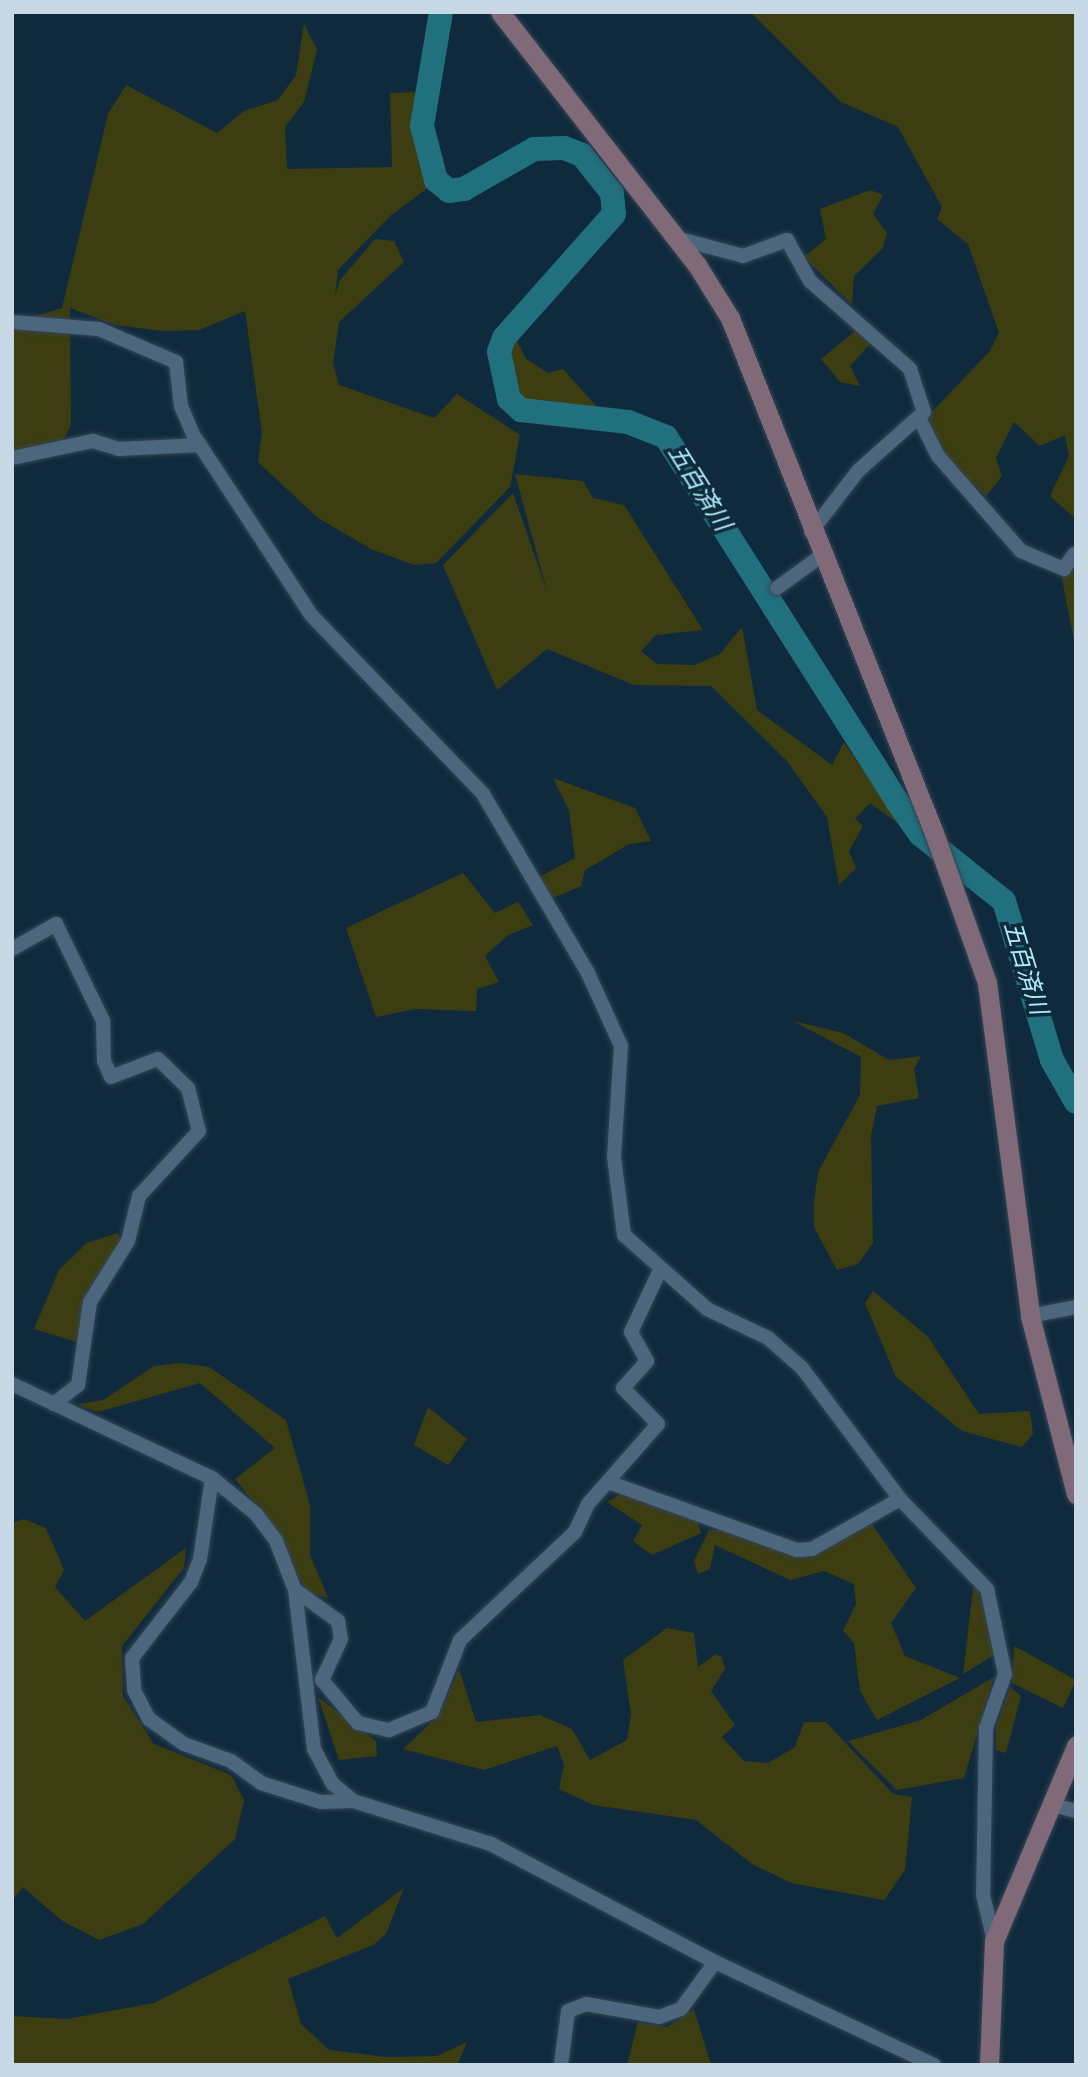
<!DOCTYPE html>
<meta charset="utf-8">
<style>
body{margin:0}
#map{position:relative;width:1088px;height:2077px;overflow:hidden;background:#102a3d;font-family:"DejaVu Sans","Noto Sans JP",sans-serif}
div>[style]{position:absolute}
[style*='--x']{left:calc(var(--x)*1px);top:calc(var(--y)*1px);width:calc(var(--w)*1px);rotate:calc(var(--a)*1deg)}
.green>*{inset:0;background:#3c3d10}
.river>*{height:24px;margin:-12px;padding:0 12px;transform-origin:12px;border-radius:12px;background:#20707e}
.roads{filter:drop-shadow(0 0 2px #344555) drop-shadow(0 0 2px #344555)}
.street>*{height:14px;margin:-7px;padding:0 7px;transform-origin:7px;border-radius:7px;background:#4c667d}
.secondary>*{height:19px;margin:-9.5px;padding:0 9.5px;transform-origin:9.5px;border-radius:9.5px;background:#806a78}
span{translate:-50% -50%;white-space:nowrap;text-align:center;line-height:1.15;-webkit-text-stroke:7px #102a3d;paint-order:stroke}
.water-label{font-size:24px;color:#afedfa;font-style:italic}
.frame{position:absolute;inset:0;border:14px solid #c9d8e5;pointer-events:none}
</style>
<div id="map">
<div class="green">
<div style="clip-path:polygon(750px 12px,1076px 12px,1076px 519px,1050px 496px,1069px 456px,1065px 435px,1040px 446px,1014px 422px,996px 458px,1002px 476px,986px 496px,938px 456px,926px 418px,990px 351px,999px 333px,968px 244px,937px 219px,942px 207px,898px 127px,841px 102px)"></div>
<div style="clip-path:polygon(304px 24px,317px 50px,304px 102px,285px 127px,287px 169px,392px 167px,390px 93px,418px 92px,417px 144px,433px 184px,390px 216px,338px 270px,335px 295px,340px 280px,375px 239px,394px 241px,404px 262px,339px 322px,333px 363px,339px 385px,434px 418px,457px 394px,520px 435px,510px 487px,436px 563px,414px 565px,371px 549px,318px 518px,258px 462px,262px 433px,245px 311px,199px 330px,162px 331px,115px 325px,70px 308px,71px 425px,61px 445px,12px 454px,12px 323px,62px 308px,108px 114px,126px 85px,217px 133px,244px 111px,278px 100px,296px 75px)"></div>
<div style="clip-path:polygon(870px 190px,883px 195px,873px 214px,887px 233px,882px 249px,854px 276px,852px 305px,804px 257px,826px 239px,820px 209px)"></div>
<div style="clip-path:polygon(859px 328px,871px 343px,850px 366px,860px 386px,840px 382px,821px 359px)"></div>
<div style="clip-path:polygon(517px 341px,526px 359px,548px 373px,563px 369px,599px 409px,573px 414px,517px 400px,507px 363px,507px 346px)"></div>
<div style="clip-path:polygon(515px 474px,583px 481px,593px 498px,624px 505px,703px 630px,656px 635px,641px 651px,657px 664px,694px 665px,720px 654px,742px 627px,757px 710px,832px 765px,844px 742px,899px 824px,870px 803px,855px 819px,863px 826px,849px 851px,856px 868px,839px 885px,827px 817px,787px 761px,711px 686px,634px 685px,547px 649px,497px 690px,443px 565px,513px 493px,547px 591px)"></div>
<div style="clip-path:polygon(1076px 552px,1076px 651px,1060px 568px)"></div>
<div style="clip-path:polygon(553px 778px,635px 808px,651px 841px,629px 844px,599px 862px,585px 870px,581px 886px,553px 898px,539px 877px,575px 858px,569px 810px)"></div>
<div style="clip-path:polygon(950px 850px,997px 886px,1025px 927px,1061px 1061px,1076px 1085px,1076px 1108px,1054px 1079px,1004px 910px,959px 868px)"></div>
<div style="clip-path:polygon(463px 873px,495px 913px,518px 902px,533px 925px,508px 935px,485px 956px,499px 982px,477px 989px,476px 1011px,415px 1009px,376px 1017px,346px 928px)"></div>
<div style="clip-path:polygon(793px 1021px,843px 1033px,889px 1060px,921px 1056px,914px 1069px,919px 1098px,877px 1106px,871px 1136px,873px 1243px,858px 1264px,837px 1270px,814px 1227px,814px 1201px,818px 1172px,860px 1095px,861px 1057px)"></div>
<div style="clip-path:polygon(118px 1233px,121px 1242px,88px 1292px,80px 1343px,34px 1329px,59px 1270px,87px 1243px)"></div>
<div style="clip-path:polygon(873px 1291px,928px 1337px,979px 1414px,1030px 1411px,1033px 1434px,1022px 1447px,962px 1431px,896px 1377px,865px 1303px)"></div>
<div style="clip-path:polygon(179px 1363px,209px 1367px,286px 1420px,310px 1505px,310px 1555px,328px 1598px,306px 1592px,272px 1525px,235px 1479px,275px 1448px,200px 1383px,98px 1412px,77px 1404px,103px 1400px,154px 1366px)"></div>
<div style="clip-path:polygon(428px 1407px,467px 1439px,448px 1465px,414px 1445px)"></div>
<div style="clip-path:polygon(620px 1494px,697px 1521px,701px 1533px,652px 1555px,633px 1541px,642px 1525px,607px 1502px)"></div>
<div style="clip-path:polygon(24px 1519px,46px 1528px,64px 1570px,55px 1587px,85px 1621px,186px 1548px,184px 1568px,122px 1646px,123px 1696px,154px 1744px,231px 1775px,244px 1800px,235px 1839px,143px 1924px,99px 1940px,61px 1920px,23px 1887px,12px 1901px,12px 1523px)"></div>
<div style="clip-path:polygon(870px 1521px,916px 1588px,891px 1623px,905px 1656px,960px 1678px,877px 1720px,860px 1691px,854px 1643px,843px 1631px,856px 1604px,854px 1584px,824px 1571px,790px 1580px,715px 1545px,710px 1569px,698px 1574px,694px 1561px,709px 1530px,733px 1531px,796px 1552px)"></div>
<div style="clip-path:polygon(977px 1585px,996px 1654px,963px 1674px,973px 1589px)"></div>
<div style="clip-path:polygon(667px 1628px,694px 1633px,698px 1667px,716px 1654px,722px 1657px,725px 1669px,711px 1691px,735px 1725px,722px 1737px,744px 1761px,768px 1763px,795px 1747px,804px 1722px,826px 1722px,893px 1794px,912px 1797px,905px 1870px,884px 1900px,791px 1883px,752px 1864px,696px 1820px,593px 1805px,559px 1789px,564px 1765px,557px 1746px,484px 1770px,403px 1749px,439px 1715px,459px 1669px,476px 1722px,540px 1715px,572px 1729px,590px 1760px,627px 1740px,631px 1714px,623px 1660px)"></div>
<div style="clip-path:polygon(1014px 1646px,1076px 1680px,1063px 1708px,1012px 1683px)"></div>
<div style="clip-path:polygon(994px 1677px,964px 1778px,897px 1790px,848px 1741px,921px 1720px)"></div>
<div style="clip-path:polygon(1010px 1687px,1021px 1696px,1006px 1753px,996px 1750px,996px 1726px)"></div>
<div style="clip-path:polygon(318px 1697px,376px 1741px,377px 1756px,339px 1760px)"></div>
<div style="clip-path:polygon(404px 1888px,386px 1934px,373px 1945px,288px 1979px,301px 2024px,329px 2050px,387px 2057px,437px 2056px,467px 2042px,457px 2065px,12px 2065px,12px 2016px,67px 2019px,154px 2003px,325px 1916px,337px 1938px)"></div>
<div style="clip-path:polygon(694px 2009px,711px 2065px,627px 2065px,638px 2022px,667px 2027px)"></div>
</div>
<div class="river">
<div style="--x:441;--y:12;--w:116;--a:99.5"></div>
<div style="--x:422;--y:126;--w:56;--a:75.5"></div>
<div style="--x:436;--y:180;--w:17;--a:40"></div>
<div style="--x:449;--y:191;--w:15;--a:-8"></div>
<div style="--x:464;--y:189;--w:81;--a:-29.7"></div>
<div style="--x:534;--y:149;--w:30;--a:-2"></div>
<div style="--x:564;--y:148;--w:19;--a:21"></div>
<div style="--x:582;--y:155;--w:48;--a:51.7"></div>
<div style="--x:612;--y:193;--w:21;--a:85"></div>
<div style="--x:614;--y:214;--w:166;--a:131.6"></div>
<div style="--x:504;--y:338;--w:15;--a:110"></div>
<div style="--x:499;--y:352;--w:48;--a:78"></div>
<div style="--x:509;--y:399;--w:16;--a:43"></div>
<div style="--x:521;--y:410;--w:108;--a:6.4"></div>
<div style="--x:628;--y:422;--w:41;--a:21.5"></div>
<div style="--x:666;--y:437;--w:430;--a:57.6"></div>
<div style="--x:896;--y:800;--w:42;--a:54.8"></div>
<div style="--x:920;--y:834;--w:107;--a:38.6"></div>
<div style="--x:1004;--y:901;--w:166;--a:73.2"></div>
<div style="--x:1052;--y:1060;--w:48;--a:60.3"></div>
</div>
<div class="roads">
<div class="street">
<div style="--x:676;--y:238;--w:69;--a:15"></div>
<div style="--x:743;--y:256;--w:47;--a:-20"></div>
<div style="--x:787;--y:240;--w:47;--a:60.7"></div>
<div style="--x:810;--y:281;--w:133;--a:41.3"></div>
<div style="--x:910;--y:369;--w:45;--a:72"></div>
<div style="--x:924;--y:412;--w:89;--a:138.2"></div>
<div style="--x:858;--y:471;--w:77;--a:127.6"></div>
<div style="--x:12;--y:322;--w:87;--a:4.6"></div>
<div style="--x:99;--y:329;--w:84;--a:23.2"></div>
<div style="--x:176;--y:362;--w:44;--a:83.5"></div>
<div style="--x:181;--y:406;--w:33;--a:67"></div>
<div style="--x:194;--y:436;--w:214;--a:56.8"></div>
<div style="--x:311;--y:615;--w:248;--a:46.1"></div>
<div style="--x:483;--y:794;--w:205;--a:59.6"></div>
<div style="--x:587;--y:971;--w:82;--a:65.6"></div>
<div style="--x:621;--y:1046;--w:111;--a:93.6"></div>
<div style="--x:614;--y:1157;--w:79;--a:82.7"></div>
<div style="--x:624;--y:1235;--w:111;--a:41.7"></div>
<div style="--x:707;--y:1309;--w:68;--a:25.4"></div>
<div style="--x:768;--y:1338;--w:45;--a:41.4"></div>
<div style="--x:802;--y:1368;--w:164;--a:53.2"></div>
<div style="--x:900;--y:1499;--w:125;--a:46"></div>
<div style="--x:987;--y:1589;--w:87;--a:78"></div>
<div style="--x:1005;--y:1674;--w:57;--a:109.4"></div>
<div style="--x:986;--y:1728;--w:167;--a:91"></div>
<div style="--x:983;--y:1895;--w:47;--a:76.6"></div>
<div style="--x:919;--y:418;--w:42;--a:63.4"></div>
<div style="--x:938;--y:456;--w:126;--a:48.9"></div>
<div style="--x:1021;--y:551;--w:47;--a:22.7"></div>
<div style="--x:1064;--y:569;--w:18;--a:-56"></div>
<div style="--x:12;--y:458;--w:83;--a:-11.9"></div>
<div style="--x:93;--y:441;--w:27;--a:17"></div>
<div style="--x:119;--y:449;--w:81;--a:-2.8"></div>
<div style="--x:777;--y:588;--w:54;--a:-36"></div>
<div style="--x:12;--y:949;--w:51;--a:-29.6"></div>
<div style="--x:56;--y:924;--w:108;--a:64.1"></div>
<div style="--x:103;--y:1021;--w:40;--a:88.6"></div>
<div style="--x:104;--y:1061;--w:17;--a:66"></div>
<div style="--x:111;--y:1077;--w:50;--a:-21"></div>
<div style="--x:158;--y:1059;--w:42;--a:44"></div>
<div style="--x:188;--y:1088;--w:44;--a:75.7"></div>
<div style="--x:199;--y:1131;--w:88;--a:132.7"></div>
<div style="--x:139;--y:1196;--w:46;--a:103.7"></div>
<div style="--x:128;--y:1241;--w:72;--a:121.9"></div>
<div style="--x:90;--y:1302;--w:84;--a:98.2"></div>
<div style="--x:78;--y:1385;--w:31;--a:142"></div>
<div style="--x:1030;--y:1316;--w:47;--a:-11.1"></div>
<div style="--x:12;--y:1384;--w:221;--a:25.2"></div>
<div style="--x:212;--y:1478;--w:57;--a:39.3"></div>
<div style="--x:256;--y:1514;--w:34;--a:53"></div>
<div style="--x:276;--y:1541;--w:53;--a:68.8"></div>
<div style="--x:295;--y:1590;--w:160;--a:83.2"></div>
<div style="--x:314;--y:1749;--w:40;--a:62"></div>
<div style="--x:333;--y:1784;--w:26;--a:40"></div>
<div style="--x:353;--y:1801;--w:145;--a:17.3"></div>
<div style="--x:491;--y:1844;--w:253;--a:27.8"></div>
<div style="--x:715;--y:1962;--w:242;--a:25.2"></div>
<div style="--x:212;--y:1478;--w:82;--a:98.4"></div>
<div style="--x:200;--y:1559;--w:25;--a:111"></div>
<div style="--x:191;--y:1582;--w:96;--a:127.8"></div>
<div style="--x:132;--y:1658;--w:32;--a:86"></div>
<div style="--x:134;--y:1690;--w:33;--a:63"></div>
<div style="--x:149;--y:1719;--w:43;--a:35.5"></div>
<div style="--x:184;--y:1744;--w:50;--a:19.9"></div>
<div style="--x:231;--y:1761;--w:37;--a:36"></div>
<div style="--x:261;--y:1783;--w:63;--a:17.6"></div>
<div style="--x:321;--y:1802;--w:32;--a:-2"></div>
<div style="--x:608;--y:1482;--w:201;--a:19.8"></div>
<div style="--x:797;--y:1550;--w:15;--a:-4"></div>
<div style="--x:812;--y:1549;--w:101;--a:-29.6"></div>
<div style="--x:295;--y:1590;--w:53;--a:35.8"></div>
<div style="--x:338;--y:1621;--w:18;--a:81"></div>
<div style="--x:341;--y:1639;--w:45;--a:114.9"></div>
<div style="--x:322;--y:1680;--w:56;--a:50.1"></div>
<div style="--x:358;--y:1723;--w:32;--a:13"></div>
<div style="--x:389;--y:1730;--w:47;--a:-22.7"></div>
<div style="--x:432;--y:1712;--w:77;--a:-68.7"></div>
<div style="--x:460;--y:1640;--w:158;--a:-43.2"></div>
<div style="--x:575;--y:1532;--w:31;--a:-65"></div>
<div style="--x:588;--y:1504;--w:106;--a:-48.8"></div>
<div style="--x:658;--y:1424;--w:50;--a:-134.2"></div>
<div style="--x:623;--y:1388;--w:36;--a:-48"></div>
<div style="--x:647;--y:1361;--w:33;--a:-119"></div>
<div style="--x:631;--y:1332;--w:68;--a:-64.9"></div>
<div style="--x:1051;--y:1805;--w:26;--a:13"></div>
<div style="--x:561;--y:2065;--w:54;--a:-82.6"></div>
<div style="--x:568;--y:2011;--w:19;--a:-21"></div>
<div style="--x:586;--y:2004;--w:74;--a:10.1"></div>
<div style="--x:659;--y:2017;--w:23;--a:-20"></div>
<div style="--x:681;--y:2009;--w:58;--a:-54.1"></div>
</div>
<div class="secondary">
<div style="--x:500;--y:12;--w:321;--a:52.1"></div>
<div style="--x:697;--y:265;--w:62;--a:58.1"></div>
<div style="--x:730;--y:318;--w:554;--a:68.39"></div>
<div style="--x:934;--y:833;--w:159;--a:70.5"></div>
<div style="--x:987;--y:983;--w:336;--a:82.6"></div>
<div style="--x:1030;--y:1316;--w:184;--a:75.5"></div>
<div style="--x:989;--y:2065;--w:124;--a:-87.7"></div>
<div style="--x:994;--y:1941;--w:212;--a:-67.2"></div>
</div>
</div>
<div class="water-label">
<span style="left:699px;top:488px;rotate:58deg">五百済川</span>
<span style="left:1025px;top:968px;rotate:73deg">五百済川</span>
</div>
<div class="frame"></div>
</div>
